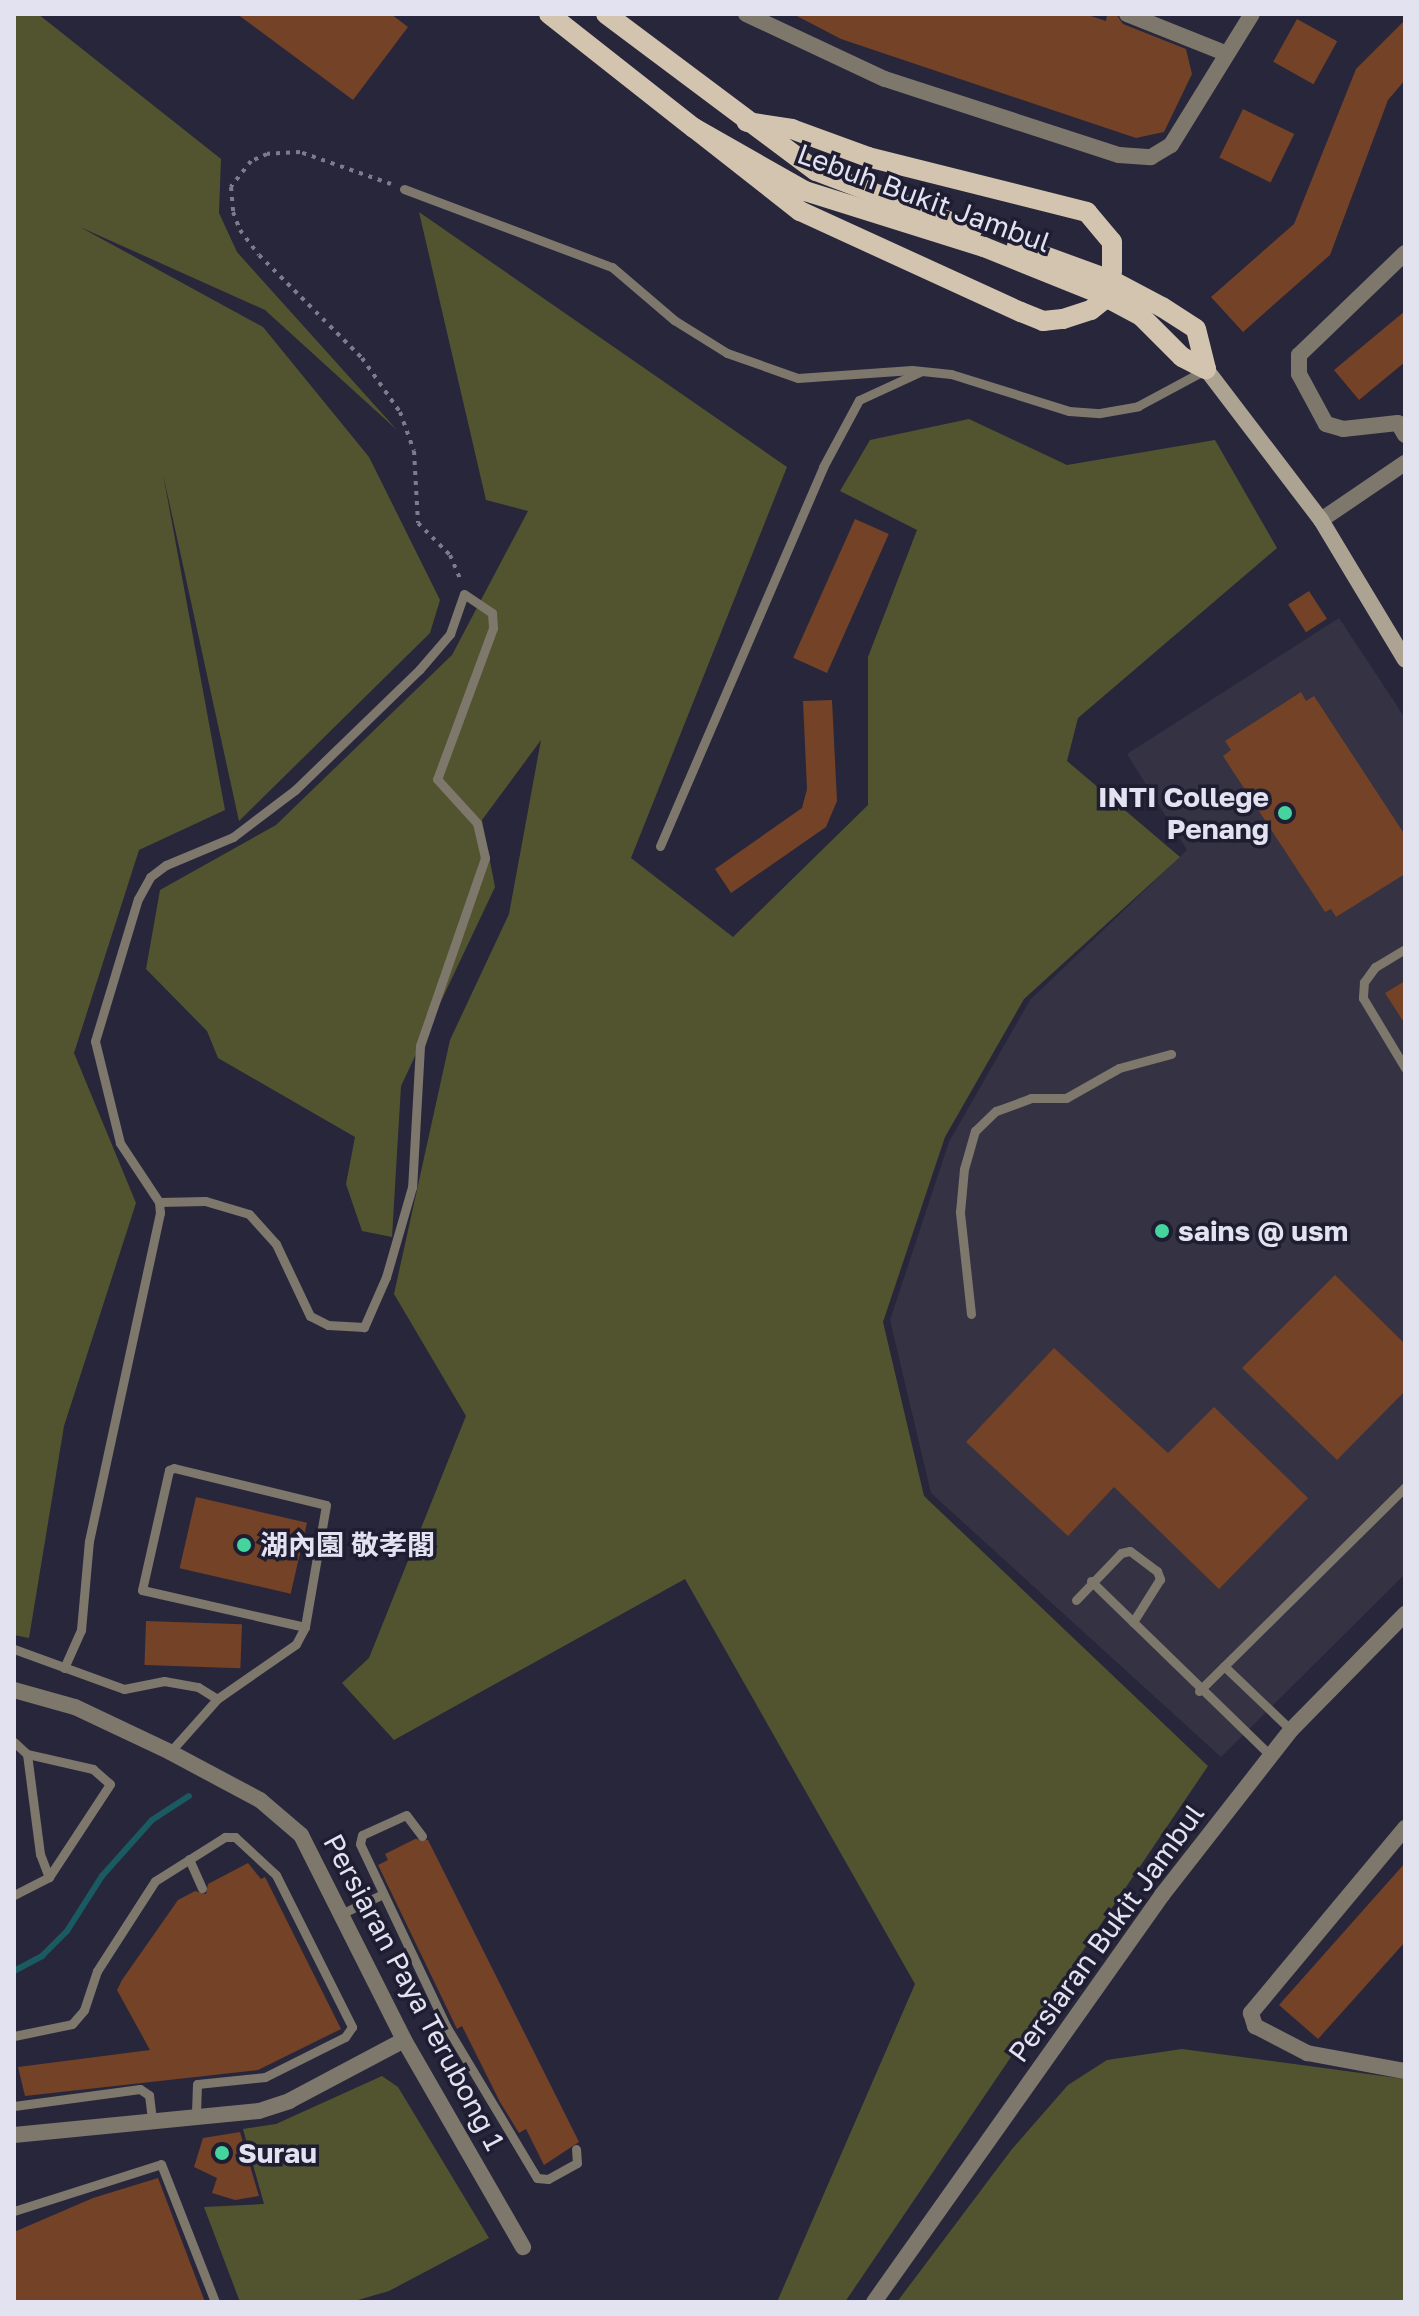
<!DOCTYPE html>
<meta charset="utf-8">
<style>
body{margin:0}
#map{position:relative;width:1419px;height:2316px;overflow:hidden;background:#28263b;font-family:"Golos Text","Noto Sans SC",sans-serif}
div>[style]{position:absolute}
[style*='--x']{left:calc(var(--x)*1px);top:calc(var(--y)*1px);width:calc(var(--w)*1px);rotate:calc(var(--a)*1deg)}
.education>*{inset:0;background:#353243}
.green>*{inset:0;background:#52542f}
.stream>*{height:6px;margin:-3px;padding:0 3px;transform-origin:3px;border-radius:3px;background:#195b61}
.building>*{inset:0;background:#744226;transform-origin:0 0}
.path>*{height:4px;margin-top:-2px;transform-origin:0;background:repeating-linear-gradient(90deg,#7d7c8e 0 4px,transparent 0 10px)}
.service>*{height:9px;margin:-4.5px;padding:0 4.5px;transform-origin:4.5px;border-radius:4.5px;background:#7d776c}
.minor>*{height:16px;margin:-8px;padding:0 8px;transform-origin:8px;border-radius:8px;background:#7d776c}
.tertiary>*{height:16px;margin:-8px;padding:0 8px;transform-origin:8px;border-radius:8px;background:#7d776c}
.secondary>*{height:16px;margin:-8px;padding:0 8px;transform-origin:8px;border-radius:8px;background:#ada392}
.primary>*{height:20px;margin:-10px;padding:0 10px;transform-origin:10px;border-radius:10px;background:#d2c4af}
.primary-bridge>*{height:20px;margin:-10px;padding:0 10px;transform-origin:10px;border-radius:10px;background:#d2c4af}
.dots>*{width:22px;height:22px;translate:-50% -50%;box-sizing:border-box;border:4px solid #1e1d31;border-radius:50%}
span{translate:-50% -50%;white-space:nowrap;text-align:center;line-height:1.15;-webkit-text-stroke:7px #1e1d31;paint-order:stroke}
.street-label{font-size:28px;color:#e2e2f0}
.poi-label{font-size:28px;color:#e2e2f0;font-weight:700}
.right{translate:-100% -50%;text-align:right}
.left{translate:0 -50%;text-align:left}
.frame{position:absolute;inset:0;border:16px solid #e2e2f0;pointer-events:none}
</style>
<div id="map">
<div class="education">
<div style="clip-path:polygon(1339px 618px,1405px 718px,1405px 1574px,1221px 1757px,931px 1493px,890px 1320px,949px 1142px,1030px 1000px,1187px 850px,1127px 754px)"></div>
</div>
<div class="green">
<div style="clip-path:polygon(14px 14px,38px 14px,221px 159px,219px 213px,237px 252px,397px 430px,265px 310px,80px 227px,263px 327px,369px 457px,440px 600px,430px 633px,239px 821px,163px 474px,225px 810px,139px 850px,74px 1053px,136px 1203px,64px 1426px,29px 1638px,14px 1635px)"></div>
<div style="clip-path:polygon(419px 212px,787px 467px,631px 858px,733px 937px,868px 805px,868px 657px,917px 530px,840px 491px,870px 440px,969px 419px,1067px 465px,1215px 440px,1277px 548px,1078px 718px,1067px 761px,1180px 857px,1024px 999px,945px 1137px,883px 1322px,924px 1496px,1208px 1766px,845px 2302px,777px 2302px,915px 1984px,685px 1579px,394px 1740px,342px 1683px,369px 1658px,466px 1416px,394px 1294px,450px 1040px,509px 914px,541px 740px,482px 820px,495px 887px,401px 1086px,392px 1237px,362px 1231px,346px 1184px,355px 1137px,218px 1058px,207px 1031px,146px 969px,160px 890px,276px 825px,452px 655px,528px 511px,486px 500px)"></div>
<div style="clip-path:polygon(1182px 2049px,1405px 2079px,1405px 2302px,897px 2302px,1012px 2149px,1068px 2085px,1107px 2060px)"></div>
<div style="clip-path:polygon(382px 2076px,398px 2087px,489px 2238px,389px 2291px,351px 2302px,240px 2302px,204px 2207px,264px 2204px,243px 2129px,276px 2124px)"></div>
</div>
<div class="stream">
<div style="--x:14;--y:1971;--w:32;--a:-28"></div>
<div style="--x:42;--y:1956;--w:35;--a:-45"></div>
<div style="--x:67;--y:1931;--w:65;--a:-57.5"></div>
<div style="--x:102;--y:1876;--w:75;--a:-48.2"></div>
<div style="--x:152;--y:1820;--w:44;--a:-33"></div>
</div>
<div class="building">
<div style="clip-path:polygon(237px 14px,391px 14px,408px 27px,353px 100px)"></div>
<div style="clip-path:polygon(793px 14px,1085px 14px,1106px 21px,1107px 14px,1116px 14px,1123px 24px,1186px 49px,1192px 74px,1164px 132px,1136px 138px,841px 39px)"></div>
<div style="left:1297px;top:19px;width:46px;height:49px;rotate:29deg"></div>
<div style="clip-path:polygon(1405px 20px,1405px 80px,1388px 100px,1330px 255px,1243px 332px,1211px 297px,1294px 224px,1356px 69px)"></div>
<div style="left:1243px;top:109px;width:57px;height:54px;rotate:26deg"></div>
<div style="clip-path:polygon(1405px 311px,1405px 362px,1359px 400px,1334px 370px)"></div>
<div style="left:855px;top:519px;width:37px;height:152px;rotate:24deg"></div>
<div style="left:1309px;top:591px;width:33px;height:25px;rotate:57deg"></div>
<div style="clip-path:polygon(1301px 692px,1306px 701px,1314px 696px,1405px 835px,1405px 874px,1336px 917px,1331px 909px,1325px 912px,1223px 756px,1231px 750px,1225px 741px)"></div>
<div style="clip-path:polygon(832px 700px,837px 801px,826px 827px,731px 893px,715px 869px,802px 808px,807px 789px,803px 701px)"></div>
<div style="clip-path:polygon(1405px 981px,1405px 1024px,1385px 993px)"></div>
<div style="clip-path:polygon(1335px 1275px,1405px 1344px,1405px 1391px,1337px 1460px,1242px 1368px)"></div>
<div style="clip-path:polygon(1054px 1348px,1168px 1453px,1214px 1407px,1308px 1498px,1219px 1589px,1114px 1487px,1068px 1536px,966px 1442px)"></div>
<div style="left:196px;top:1497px;width:114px;height:73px;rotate:13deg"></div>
<div style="left:146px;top:1621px;width:96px;height:44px;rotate:2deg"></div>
<div style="clip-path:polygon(415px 1839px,428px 1840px,579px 2142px,544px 2165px,526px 2129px,519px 2133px,500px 2102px,462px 2026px,457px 2029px,378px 1865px,388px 1860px,385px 1854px)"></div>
<div style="clip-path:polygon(248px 1863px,261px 1879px,265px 1877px,341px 2029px,258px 2070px,25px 2096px,18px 2067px,150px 2050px,117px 1990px,122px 1980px,178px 1900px,195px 1891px,206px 1894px,208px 1884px)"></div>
<div style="clip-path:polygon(1405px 1863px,1405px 1942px,1318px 2039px,1279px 2005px)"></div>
<div style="clip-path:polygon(240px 2132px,259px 2196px,235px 2200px,212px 2193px,217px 2178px,194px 2167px,203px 2138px)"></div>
<div style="clip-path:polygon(158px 2178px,205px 2302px,14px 2302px,14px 2232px,93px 2198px)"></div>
</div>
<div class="path">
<div style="--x:391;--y:184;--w:96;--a:-160.6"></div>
<div style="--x:300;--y:152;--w:33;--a:177"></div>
<div style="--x:267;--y:154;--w:17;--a:156"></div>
<div style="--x:251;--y:161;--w:33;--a:128"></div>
<div style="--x:231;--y:187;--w:25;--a:85"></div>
<div style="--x:233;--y:212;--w:19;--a:69"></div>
<div style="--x:240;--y:230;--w:31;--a:53"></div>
<div style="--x:259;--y:255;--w:146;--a:45"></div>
<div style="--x:362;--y:358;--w:66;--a:54.9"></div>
<div style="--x:400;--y:412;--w:41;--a:70.3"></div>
<div style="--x:414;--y:451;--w:72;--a:86.8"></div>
<div style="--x:418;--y:523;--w:45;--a:45"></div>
<div style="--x:450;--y:555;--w:28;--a:67"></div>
</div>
<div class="service">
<div style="--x:404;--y:189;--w:222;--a:20.6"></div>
<div style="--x:612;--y:267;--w:82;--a:40.5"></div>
<div style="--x:674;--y:320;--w:62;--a:31.9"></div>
<div style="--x:727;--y:353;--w:75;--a:19.4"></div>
<div style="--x:798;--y:378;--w:114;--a:-4"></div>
<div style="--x:912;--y:370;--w:39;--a:6"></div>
<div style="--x:951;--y:374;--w:124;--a:17.4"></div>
<div style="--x:1069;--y:411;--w:31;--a:4"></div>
<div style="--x:1100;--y:413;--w:39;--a:-10"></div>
<div style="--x:1138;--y:406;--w:76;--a:-28.2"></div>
<div style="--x:660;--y:846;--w:413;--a:-66.7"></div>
<div style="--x:823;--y:467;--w:76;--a:-61.8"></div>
<div style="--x:859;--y:400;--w:67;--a:-24.7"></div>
<div style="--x:1405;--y:949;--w:35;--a:149"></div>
<div style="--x:1375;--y:967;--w:19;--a:126"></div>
<div style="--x:1364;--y:982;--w:16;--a:94"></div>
<div style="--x:1363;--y:998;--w:82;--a:59"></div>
<div style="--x:971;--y:1314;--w:103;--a:-96.2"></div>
<div style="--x:960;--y:1212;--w:43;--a:-84.7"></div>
<div style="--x:964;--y:1169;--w:40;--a:-74"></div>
<div style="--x:975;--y:1131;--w:29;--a:-44"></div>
<div style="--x:996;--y:1111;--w:37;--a:-20"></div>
<div style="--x:1031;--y:1098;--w:35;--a:0"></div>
<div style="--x:1066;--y:1098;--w:61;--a:-29.5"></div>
<div style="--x:1119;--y:1068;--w:54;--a:-15.1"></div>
<div style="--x:174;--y:1468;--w:156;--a:13.7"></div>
<div style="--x:326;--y:1505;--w:124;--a:99.8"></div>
<div style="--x:305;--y:1627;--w:167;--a:-167.2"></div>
<div style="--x:142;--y:1590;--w:123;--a:-77.3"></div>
<div style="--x:169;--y:1470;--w:5;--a:-22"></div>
<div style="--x:1091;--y:1581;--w:250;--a:44.2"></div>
<div style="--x:1076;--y:1600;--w:65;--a:-46.2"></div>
<div style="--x:1121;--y:1553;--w:9;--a:-13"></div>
<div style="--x:1130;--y:1551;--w:34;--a:37"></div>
<div style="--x:1157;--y:1571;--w:9;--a:69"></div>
<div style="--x:1160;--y:1579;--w:51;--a:122.1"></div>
<div style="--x:14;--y:1649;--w:117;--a:20"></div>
<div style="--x:124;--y:1689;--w:41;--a:-11.3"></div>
<div style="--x:164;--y:1681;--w:35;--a:10"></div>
<div style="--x:198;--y:1687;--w:22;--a:32"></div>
<div style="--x:1224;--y:1666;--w:93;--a:43.7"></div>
<div style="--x:64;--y:1668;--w:42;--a:-65.9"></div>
<div style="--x:81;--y:1630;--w:89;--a:-84.9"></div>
<div style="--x:89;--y:1541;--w:336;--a:-77.8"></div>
<div style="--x:160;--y:1213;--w:11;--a:-95"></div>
<div style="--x:159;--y:1202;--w:71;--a:-123.5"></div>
<div style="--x:120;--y:1143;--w:105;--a:-103.8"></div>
<div style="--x:95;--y:1041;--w:148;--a:-73.2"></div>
<div style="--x:138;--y:899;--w:25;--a:-61"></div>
<div style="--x:150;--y:877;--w:20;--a:-37"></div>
<div style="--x:166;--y:865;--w:73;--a:-22.7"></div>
<div style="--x:233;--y:837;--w:78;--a:-37.2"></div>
<div style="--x:295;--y:790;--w:173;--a:-44.1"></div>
<div style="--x:419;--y:670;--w:48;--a:-49.3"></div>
<div style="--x:450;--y:634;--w:42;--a:-70.7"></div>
<div style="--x:464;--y:594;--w:34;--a:34"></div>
<div style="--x:492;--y:613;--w:15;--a:86"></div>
<div style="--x:493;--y:628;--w:161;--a:110.3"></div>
<div style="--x:437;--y:779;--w:59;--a:47.7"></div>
<div style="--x:477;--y:823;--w:36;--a:77"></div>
<div style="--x:485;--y:858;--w:199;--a:109.1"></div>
<div style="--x:420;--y:1046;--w:141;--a:93.2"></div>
<div style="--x:412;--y:1187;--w:94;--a:106.1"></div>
<div style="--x:386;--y:1277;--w:55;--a:113.7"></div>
<div style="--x:364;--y:1327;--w:36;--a:-177"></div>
<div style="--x:328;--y:1325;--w:20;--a:-153"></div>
<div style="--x:310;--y:1316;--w:80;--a:-115.3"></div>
<div style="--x:276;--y:1244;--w:40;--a:-132"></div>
<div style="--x:249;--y:1214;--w:46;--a:-163.5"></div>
<div style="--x:205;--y:1201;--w:46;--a:178.8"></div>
<div style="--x:1199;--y:1691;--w:290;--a:-44.7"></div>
<div style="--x:14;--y:1742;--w:18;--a:43"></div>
<div style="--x:27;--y:1754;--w:101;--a:82.6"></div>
<div style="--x:40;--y:1854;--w:25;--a:69"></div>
<div style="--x:170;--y:1752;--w:71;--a:-48.4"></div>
<div style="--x:217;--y:1699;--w:96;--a:-34.8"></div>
<div style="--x:296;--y:1644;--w:19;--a:-62"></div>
<div style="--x:422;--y:1836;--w:26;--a:-127"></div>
<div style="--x:406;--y:1815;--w:48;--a:155.6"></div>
<div style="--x:362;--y:1835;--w:9;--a:103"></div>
<div style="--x:360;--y:1844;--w:201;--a:64.7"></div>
<div style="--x:446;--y:2026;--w:177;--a:59.1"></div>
<div style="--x:537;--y:2178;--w:11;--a:5"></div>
<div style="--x:548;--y:2179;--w:33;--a:-29"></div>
<div style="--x:577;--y:2163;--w:14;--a:-94"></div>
<div style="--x:189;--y:1859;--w:32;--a:66"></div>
<div style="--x:14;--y:1895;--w:39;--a:-27"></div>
<div style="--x:49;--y:1877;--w:111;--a:-56.7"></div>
<div style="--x:110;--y:1784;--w:23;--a:-139"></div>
<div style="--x:93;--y:1769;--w:68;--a:-167.2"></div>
<div style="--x:343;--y:1913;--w:44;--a:-25.4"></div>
<div style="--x:14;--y:2036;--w:59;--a:-11.7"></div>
<div style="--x:72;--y:2024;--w:18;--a:-49"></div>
<div style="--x:84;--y:2010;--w:41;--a:-71.6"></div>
<div style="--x:97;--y:1971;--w:107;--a:-57.2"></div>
<div style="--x:155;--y:1881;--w:83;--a:-32.2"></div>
<div style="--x:225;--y:1837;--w:10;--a:0"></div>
<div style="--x:235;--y:1837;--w:56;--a:42.8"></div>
<div style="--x:276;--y:1875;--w:170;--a:63.4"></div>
<div style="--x:352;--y:2027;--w:12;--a:125"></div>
<div style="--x:345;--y:2037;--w:89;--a:153.4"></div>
<div style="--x:265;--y:2077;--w:68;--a:174.1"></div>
<div style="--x:197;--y:2084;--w:34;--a:92"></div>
<div style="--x:14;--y:2106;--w:127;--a:-7.7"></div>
<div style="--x:140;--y:2089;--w:11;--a:34"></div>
<div style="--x:149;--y:2095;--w:26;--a:83"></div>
<div style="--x:14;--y:2211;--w:154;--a:-17.7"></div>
<div style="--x:161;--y:2164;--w:148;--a:68.6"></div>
</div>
<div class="minor">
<div style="--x:746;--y:14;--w:153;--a:25.1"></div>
<div style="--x:885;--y:79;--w:246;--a:18"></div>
<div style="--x:1119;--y:155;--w:32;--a:4"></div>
<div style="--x:1151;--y:157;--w:23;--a:-31"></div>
<div style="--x:1171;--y:145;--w:154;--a:-58.3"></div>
<div style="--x:1127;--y:14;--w:105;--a:21.7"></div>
<div style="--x:1405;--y:253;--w:147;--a:136.1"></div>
<div style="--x:1299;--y:355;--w:19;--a:90"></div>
<div style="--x:1299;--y:374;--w:57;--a:61.6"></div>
<div style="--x:1326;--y:424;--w:18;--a:16"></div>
<div style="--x:1343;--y:429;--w:55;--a:-6.2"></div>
<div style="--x:1398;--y:423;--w:14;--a:60"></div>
<div style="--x:1321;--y:520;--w:102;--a:-34.2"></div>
<div style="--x:14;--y:1690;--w:63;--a:15.6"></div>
<div style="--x:75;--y:1707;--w:105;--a:25.3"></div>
<div style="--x:170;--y:1752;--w:102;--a:28.1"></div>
<div style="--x:260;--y:1800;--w:54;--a:40.5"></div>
<div style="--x:301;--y:1835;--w:229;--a:63.3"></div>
<div style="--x:404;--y:2040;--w:239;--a:60.1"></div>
<div style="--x:1405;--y:1828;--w:241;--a:129.8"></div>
<div style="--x:1251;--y:2013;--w:14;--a:73"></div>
<div style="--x:1255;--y:2026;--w:59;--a:27.4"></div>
<div style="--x:1307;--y:2053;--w:100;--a:10.4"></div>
<div style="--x:14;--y:2135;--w:246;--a:-5.6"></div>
<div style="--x:259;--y:2111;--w:32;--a:-18"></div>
<div style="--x:289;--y:2101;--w:130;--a:-27.9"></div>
</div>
<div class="tertiary">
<div style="--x:874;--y:2302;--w:499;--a:-54.7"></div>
<div style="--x:1162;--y:1895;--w:209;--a:-52"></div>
<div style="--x:1291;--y:1730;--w:163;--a:-45.5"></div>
</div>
<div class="secondary">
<div style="--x:1206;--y:369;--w:190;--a:52.7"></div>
<div style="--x:1321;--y:520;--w:163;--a:59"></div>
</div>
<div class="primary">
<div style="--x:549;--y:14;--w:184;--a:38.2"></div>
<div style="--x:694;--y:128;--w:128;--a:29.6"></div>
<div style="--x:805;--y:191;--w:188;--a:17.4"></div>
<div style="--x:984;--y:247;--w:121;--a:21.9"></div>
<div style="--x:1096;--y:292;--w:51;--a:28.1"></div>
<div style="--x:1141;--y:316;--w:58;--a:45"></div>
<div style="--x:1182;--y:357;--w:27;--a:27"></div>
<div style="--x:606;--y:14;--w:262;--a:36.8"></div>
<div style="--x:816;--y:171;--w:167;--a:20.7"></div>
<div style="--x:1017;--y:246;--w:102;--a:20"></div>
<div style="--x:1113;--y:281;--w:55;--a:28"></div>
<div style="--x:1162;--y:307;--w:40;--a:32.9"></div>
<div style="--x:1196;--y:329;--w:41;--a:76"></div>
</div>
<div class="primary-bridge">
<div style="--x:694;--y:128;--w:135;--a:38.1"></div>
<div style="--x:800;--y:211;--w:243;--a:24.6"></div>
<div style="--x:1021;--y:312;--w:24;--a:22"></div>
<div style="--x:1043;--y:321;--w:20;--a:-6"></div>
<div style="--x:1063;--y:319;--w:29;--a:-18"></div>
<div style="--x:1091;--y:310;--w:14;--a:-39"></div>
<div style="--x:1102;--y:301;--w:32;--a:-72"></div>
<div style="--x:1112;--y:271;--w:29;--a:-90"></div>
<div style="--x:1112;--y:242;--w:39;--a:-130"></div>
<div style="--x:1087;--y:212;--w:226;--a:-165.9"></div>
<div style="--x:868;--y:157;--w:81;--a:-159.8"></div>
<div style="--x:792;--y:129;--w:46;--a:-171.2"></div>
</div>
<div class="dots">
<div style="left:1285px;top:813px;background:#46d49e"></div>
<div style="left:1162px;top:1231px;background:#46d49e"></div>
<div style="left:244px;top:1545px;background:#46d49e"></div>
<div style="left:222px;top:2153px;background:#46d49e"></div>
</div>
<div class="street-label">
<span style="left:924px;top:198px;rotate:20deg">Lebuh Bukit Jambul</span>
<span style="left:1106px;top:1933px;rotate:-54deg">Persiaran Bukit Jambul</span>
<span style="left:414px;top:1992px;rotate:62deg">Persiaran Paya Terubong 1</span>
</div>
<div class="poi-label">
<span class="right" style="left:1269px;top:813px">INTI College<br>Penang</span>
<span class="left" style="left:1178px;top:1231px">sains @ usm</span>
<span class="left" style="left:260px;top:1545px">湖內園 敬孝閣</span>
<span class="left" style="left:238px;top:2153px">Surau</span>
</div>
<div class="frame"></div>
</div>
